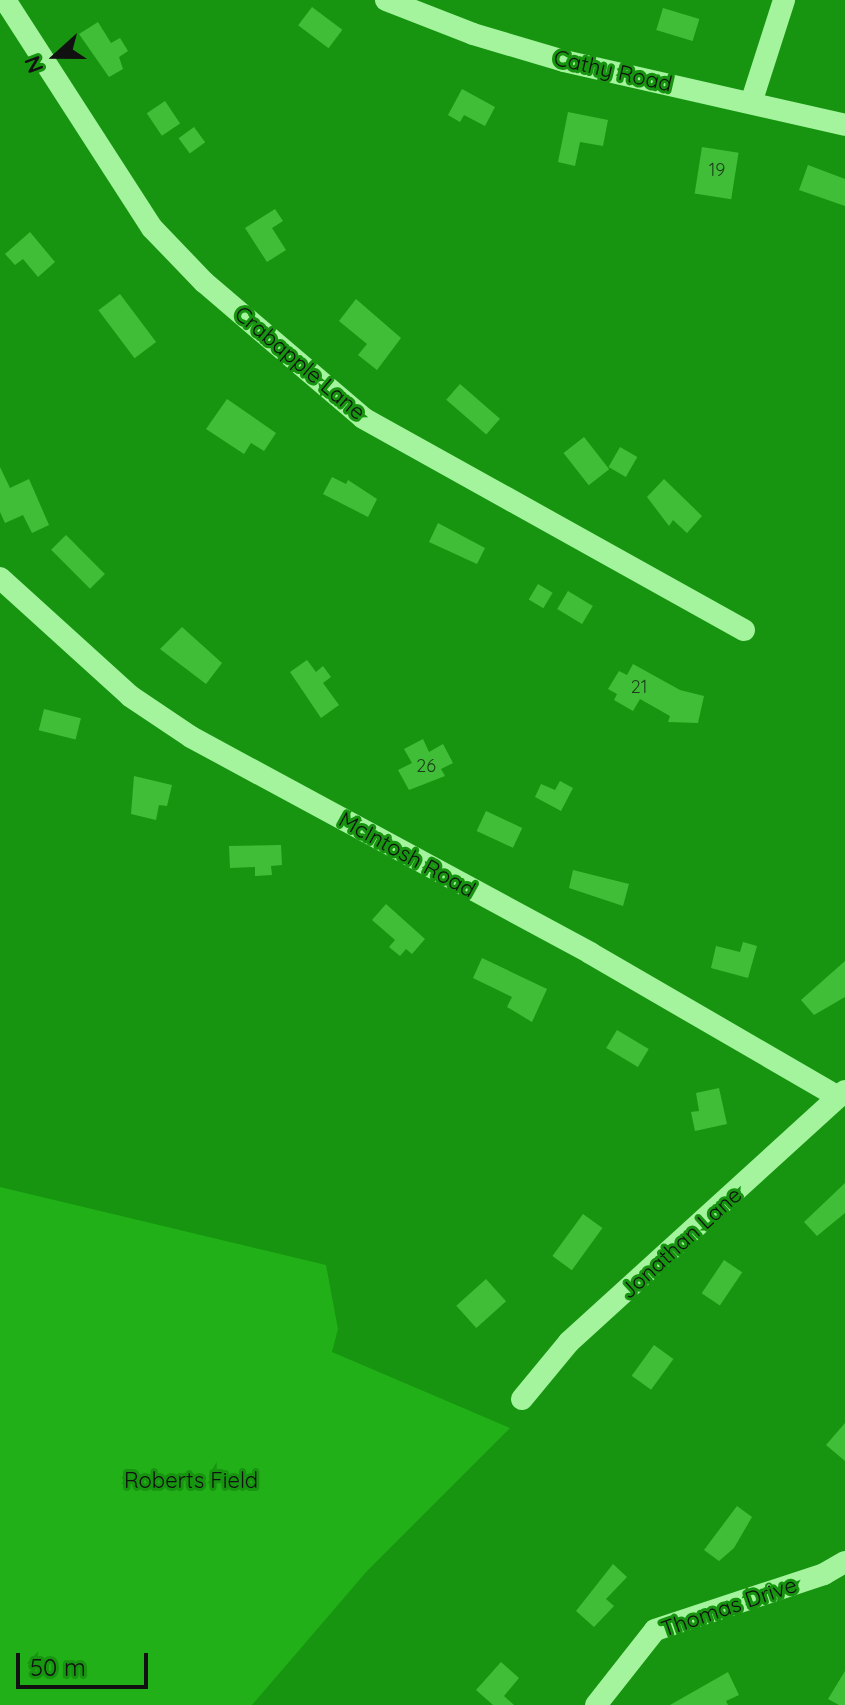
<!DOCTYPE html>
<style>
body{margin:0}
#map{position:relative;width:845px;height:1705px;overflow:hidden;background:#179510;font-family:Quicksand,sans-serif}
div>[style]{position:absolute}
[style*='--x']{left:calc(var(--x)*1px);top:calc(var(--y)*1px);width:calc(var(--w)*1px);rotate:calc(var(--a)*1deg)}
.green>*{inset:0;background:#21b017}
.building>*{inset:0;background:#41be38;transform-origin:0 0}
.minor>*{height:22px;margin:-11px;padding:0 11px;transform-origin:11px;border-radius:11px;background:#a4f49e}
span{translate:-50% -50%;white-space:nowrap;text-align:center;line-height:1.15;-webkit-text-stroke:6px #179510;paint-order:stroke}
.number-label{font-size:18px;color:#1d3c1b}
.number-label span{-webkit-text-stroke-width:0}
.street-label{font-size:22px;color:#111}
.park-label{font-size:22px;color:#111}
.north{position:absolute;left:16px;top:16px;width:80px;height:80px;-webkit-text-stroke:6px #179510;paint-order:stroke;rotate:249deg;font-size:22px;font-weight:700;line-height:32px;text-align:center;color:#111}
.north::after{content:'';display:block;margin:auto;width:28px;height:36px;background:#111;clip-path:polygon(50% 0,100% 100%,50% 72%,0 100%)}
.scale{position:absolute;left:16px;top:1653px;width:132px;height:36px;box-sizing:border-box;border:4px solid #111;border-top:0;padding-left:10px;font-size:24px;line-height:28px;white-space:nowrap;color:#111;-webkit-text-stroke:6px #179510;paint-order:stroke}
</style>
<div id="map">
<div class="green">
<div style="clip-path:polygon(0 1187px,326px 1265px,338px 1329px,332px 1352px,510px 1428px,367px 1571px,252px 1705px,0 1705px)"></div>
</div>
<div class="building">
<div style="left:312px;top:7px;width:38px;height:23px;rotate:37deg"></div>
<div style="left:663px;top:8px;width:38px;height:23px;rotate:17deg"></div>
<div style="clip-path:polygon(98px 22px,111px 43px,120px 38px,128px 51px,119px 57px,123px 69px,109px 77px,79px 34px)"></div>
<div style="clip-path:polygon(462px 89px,495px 107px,485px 126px,464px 115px,460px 122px,448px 115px)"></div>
<div style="left:165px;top:101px;width:27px;height:22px;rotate:56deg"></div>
<div style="clip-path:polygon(568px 112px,608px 120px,603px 146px,580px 142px,575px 166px,558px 162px)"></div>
<div style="left:194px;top:127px;width:19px;height:19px;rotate:54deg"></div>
<div style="left:702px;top:147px;width:37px;height:47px;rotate:9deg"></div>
<div style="clip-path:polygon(808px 165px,845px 179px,845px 206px,799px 190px)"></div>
<div style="clip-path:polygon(275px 209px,283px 221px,272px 228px,286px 250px,267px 262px,245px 228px)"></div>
<div style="clip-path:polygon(30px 232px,55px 262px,38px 277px,23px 259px,15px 265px,5px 254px)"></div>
<div style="left:120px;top:294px;width:60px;height:27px;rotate:53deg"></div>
<div style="clip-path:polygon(356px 299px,401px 338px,377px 370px,358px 355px,367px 344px,339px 321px)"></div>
<div style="left:460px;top:384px;width:53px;height:21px;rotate:41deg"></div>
<div style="clip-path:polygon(227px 399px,276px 433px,264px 451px,251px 443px,244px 454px,206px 429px)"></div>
<div style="left:584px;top:437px;width:41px;height:26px;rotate:52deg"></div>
<div style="left:620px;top:447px;width:20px;height:23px;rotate:30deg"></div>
<div style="clip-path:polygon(0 467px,10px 488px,29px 479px,49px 525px,32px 533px,23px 515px,5px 523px,0 512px)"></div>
<div style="clip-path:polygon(332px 477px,346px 484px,348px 480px,377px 499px,368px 517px,323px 494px)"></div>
<div style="clip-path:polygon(664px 479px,702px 516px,687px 533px,673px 520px,669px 526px,647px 497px)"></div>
<div style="clip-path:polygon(438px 523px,485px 548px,477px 564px,429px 542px)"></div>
<div style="left:66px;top:535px;width:55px;height:21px;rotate:45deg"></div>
<div style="left:538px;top:584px;width:17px;height:18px;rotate:31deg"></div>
<div style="left:568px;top:591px;width:29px;height:21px;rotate:31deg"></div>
<div style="clip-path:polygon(182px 627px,222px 663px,206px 684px,160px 649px)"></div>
<div style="clip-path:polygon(307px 660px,316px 672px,323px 666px,331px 677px,323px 683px,339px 705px,321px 718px,290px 672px)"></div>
<div style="clip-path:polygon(633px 664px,680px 690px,704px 696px,698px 723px,668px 722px,670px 716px,640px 699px,633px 711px,614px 700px,617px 694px,608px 689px,619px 671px,627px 675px)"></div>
<div style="left:44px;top:709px;width:38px;height:22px;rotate:14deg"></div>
<div style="clip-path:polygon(423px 739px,429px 752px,443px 744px,453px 763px,441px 769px,445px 776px,409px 790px,398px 770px,412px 763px,404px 749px)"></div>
<div style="clip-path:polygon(134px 776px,172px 785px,167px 806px,159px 805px,156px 820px,131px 814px)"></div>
<div style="clip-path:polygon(560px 781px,573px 788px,561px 811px,535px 797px,541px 784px,555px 790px)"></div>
<div style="left:486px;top:811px;width:40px;height:22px;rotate:25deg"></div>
<div style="clip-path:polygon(281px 845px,282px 865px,271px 866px,272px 875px,255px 876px,255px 867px,230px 868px,229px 846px)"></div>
<div style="clip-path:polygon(573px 870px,629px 884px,623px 906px,569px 888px)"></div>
<div style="clip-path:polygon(386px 904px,425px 939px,412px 954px,406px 949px,400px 956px,389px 947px,395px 940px,372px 920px)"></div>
<div style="clip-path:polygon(743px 942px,757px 946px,748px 978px,711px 968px,716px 946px,740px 952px)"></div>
<div style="clip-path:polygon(482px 958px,547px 989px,532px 1022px,507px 1007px,512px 997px,473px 978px)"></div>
<div style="clip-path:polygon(845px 961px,845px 997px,814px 1015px,801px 1000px)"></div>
<div style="left:617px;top:1030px;width:37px;height:21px;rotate:31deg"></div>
<div style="clip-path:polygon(719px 1088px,727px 1124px,695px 1131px,691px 1112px,699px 1111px,696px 1093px)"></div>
<div style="clip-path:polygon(845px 1183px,845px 1213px,817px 1236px,804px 1222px)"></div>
<div style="left:583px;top:1214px;width:24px;height:52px;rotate:36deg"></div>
<div style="left:724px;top:1260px;width:22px;height:40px;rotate:34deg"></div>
<div style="left:486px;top:1279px;width:30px;height:40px;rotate:48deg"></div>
<div style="left:654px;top:1345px;width:24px;height:38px;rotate:36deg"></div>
<div style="clip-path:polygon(845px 1423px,845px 1461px,826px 1445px)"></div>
<div style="clip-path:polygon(737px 1506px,752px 1517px,734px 1548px,719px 1561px,704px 1550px)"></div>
<div style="clip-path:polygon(613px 1564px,627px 1577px,606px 1599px,614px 1606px,594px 1627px,576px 1611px)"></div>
<div style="clip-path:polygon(501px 1662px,519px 1678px,504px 1696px,514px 1705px,493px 1705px,476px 1690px)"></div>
<div style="clip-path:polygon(845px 1671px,845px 1705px,839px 1705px,828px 1699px)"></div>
<div style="clip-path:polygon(728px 1672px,739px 1695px,726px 1701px,728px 1705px,670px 1705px)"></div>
</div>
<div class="minor">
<div style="--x:5;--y:0;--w:271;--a:57.2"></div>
<div style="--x:152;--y:228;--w:75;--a:46.1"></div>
<div style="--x:204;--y:282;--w:209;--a:40.5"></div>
<div style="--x:363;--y:418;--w:436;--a:29.1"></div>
<div style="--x:386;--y:0;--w:93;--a:21.3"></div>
<div style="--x:473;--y:34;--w:95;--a:16.5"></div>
<div style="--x:564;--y:61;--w:288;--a:12.8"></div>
<div style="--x:751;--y:103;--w:108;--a:-72.2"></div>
<div style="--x:0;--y:578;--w:176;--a:42.2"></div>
<div style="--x:130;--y:696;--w:73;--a:33.9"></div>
<div style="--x:191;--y:737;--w:454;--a:28.4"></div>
<div style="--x:590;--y:953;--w:287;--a:30.1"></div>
<div style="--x:522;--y:1399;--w:74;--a:-50.5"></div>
<div style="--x:569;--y:1342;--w:373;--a:-42.3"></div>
<div style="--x:596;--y:1705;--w:95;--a:-51.8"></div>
<div style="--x:655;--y:1630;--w:178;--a:-18.3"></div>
<div style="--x:824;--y:1574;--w:24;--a:-30"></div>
</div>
<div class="number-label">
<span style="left:717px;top:170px">19</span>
<span style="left:639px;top:687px">21</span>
<span style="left:426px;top:766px">26</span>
</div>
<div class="street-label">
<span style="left:613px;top:71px;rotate:13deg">Cathy Road</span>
<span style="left:300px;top:363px;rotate:40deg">Crabapple Lane</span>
<span style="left:407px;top:855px;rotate:29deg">McIntosh Road</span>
<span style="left:681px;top:1243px;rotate:-42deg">Jonathan Lane</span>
<span style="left:729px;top:1607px;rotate:-19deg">Thomas Drive</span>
</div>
<div class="park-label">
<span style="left:191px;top:1481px">Roberts Field</span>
</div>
<div class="north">N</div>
<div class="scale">50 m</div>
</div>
